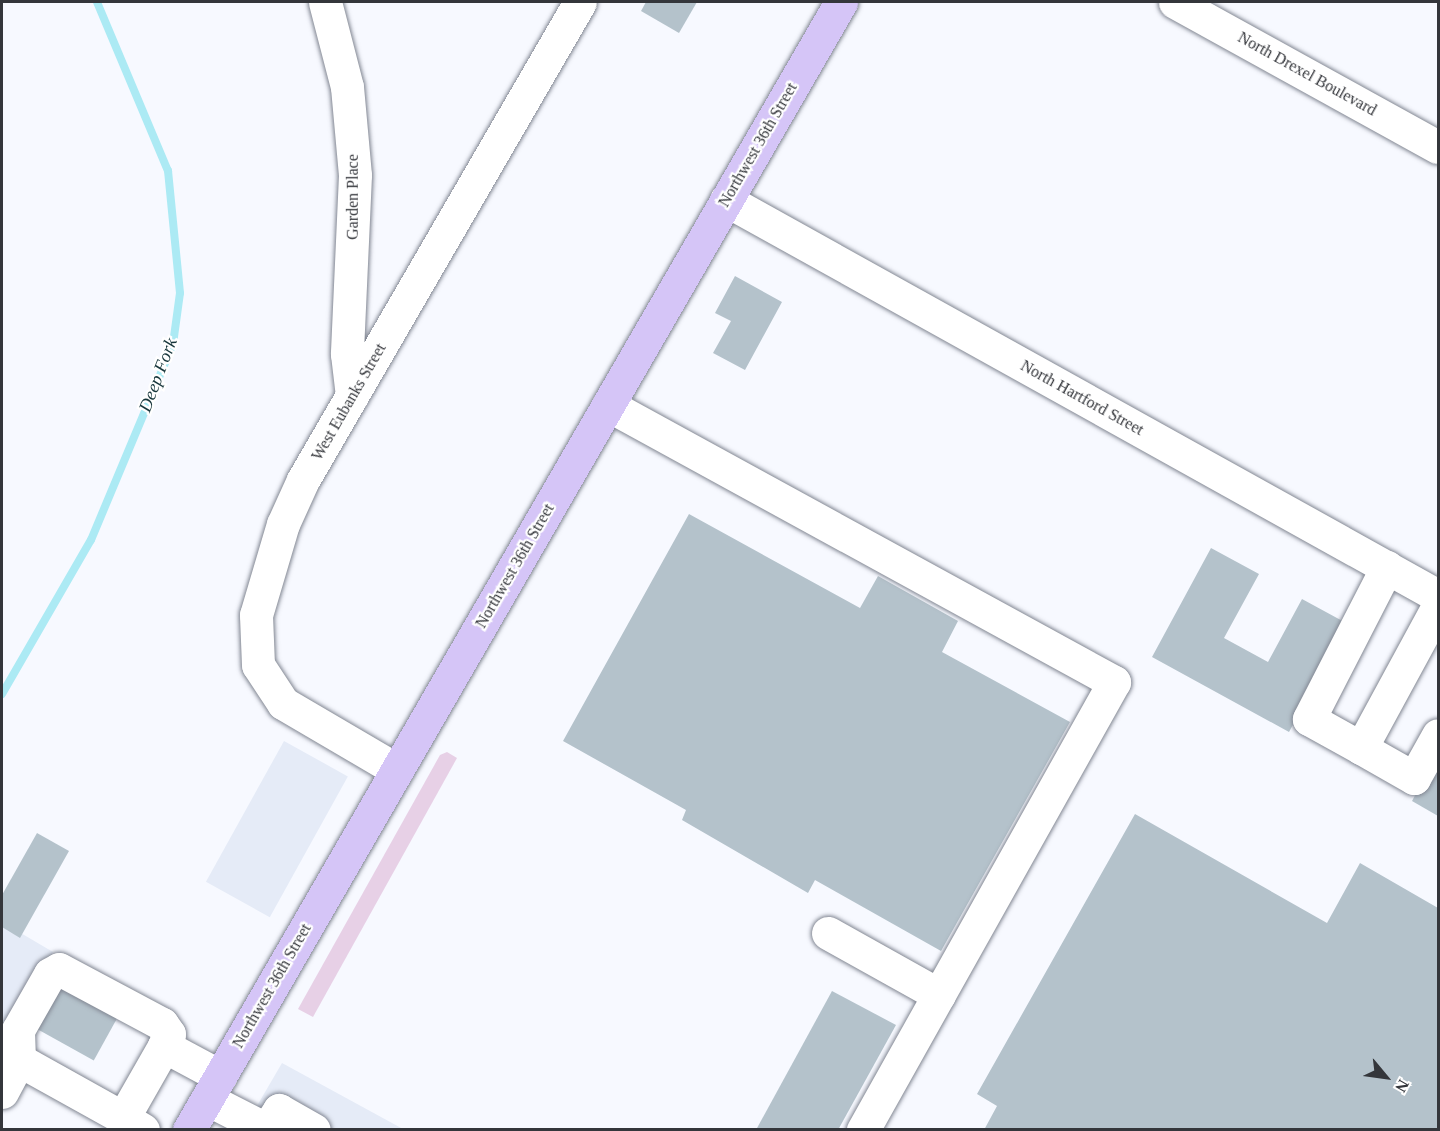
<!DOCTYPE html>
<style>
body{margin:0}
#map{position:relative;width:1440px;height:1131px;overflow:hidden;background:#f7f9ff;font-family:Georgia,serif}
div>[style]{position:absolute}
[style*='--x']{left:calc(var(--x)*1px);top:calc(var(--y)*1px);width:calc(var(--w)*1px);rotate:calc(var(--a)*1deg)}
.built>*{inset:0;background:#e5ebf7;transform-origin:0 0}
.green>*{inset:0;background:#e7d0e6}
.stream>*{height:8px;margin:-4px;padding:0 4px;transform-origin:4px;border-radius:4px;background:#aceaf4}
.building>*{inset:0;background:#b4c2cb;transform-origin:0 0}
.roads{filter:drop-shadow(0 0 2px #828793) drop-shadow(0 0 2px #828793)}
.minor>*{height:33px;margin:-16.5px;padding:0 16.5px;transform-origin:16.5px;border-radius:16.5px;background:#fff}
.major>*{height:33px;margin:-16.5px;padding:0 16.5px;transform-origin:16.5px;border-radius:16.5px;background:#d5c5f7}
span{translate:-50% -50%;white-space:nowrap;text-align:center;line-height:1.15;-webkit-text-stroke:4.5px #fff;paint-order:stroke}
.street-label{font-size:16px;color:#34363b}
.water-label{font-size:18px;color:#18373c;font-style:italic}
.frame{position:absolute;inset:0;border:3px solid #34363b;pointer-events:none}
.north{position:absolute;left:1356px;top:1047px;width:60px;height:60px;-webkit-text-stroke:4px #fff;paint-order:stroke;rotate:119deg;font-size:16px;font-weight:700;line-height:24px;text-align:center;color:#34363b}
.north::after{content:'';display:block;margin:auto;width:21px;height:27px;background:#34363b;clip-path:polygon(50% 0,100% 100%,50% 72%,0 100%)}
</style>
<div id="map">
<div class="built">
<div style="left:284px;top:741px;width:73px;height:161px;rotate:29deg"></div>
<div style="clip-path:polygon(2px 922px,53px 952px,2px 1041px)"></div>
<div style="clip-path:polygon(282px 1063px,403px 1129px,243px 1130px)"></div>
</div>
<div class="green">
<div style="clip-path:polygon(447px 752px,457px 758px,313px 1017px,298px 1009px,440px 755px)"></div>
</div>
<div class="stream">
<div style="--x:2;--y:694;--w:178;--a:-60"></div>
<div style="--x:91;--y:540;--w:212;--a:-67.3"></div>
<div style="--x:173;--y:344;--w:51;--a:-82.2"></div>
<div style="--x:180;--y:293;--w:123;--a:-95.6"></div>
<div style="--x:168;--y:171;--w:183;--a:-112.8"></div>
</div>
<div class="building">
<div style="clip-path:polygon(646px 2px,697px 2px,679px 33px,641px 11px)"></div>
<div style="clip-path:polygon(735px 276px,782px 302px,745px 370px,713px 353px,731px 321px,715px 313px)"></div>
<div style="clip-path:polygon(689px 514px,860px 608px,878px 576px,958px 621px,942px 652px,1070px 722px,941px 951px,815px 880px,808px 893px,682px 820px,686px 810px,563px 741px)"></div>
<div style="clip-path:polygon(1211px 548px,1259px 574px,1224px 638px,1268px 662px,1302px 599px,1348px 624px,1289px 732px,1152px 657px)"></div>
<div style="clip-path:polygon(1438px 753px,1438px 816px,1412px 801px)"></div>
<div style="clip-path:polygon(1135px 814px,1327px 923px,1360px 863px,1438px 908px,1438px 1130px,984px 1130px,997px 1106px,977px 1094px)"></div>
<div style="clip-path:polygon(37px 833px,69px 851px,20px 938px,2px 927px,2px 895px)"></div>
<div style="left:56px;top:980px;width:72px;height:52px;rotate:29deg"></div>
<div style="clip-path:polygon(832px 991px,896px 1025px,838px 1130px,756px 1130px)"></div>
</div>
<div class="roads">
<div class="minor">
<div style="--x:325;--y:2;--w:88;--a:75.5"></div>
<div style="--x:347;--y:87;--w:88;--a:84.8"></div>
<div style="--x:355;--y:175;--w:179;--a:92.6"></div>
<div style="--x:347;--y:354;--w:42;--a:83.2"></div>
<div style="--x:1175;--y:2;--w:300;--a:28.9"></div>
<div style="--x:726;--y:200;--w:815;--a:29.08"></div>
<div style="--x:608;--y:405;--w:577;--a:28.7"></div>
<div style="--x:1114;--y:682;--w:514;--a:119.26"></div>
<div style="--x:1387;--y:567;--w:171;--a:117.2"></div>
<div style="--x:1309;--y:719;--w:60;--a:29.1"></div>
<div style="--x:1361;--y:748;--w:162;--a:-61.5"></div>
<div style="--x:1361;--y:748;--w:61;--a:29.5"></div>
<div style="--x:1414;--y:778;--w:49;--a:-60.8"></div>
<div style="--x:397;--y:770;--w:132;--a:-149.6"></div>
<div style="--x:283;--y:703;--w:45;--a:-123.3"></div>
<div style="--x:258;--y:665;--w:50;--a:-92.3"></div>
<div style="--x:256;--y:615;--w:95;--a:-73.5"></div>
<div style="--x:283;--y:524;--w:48;--a:-65.6"></div>
<div style="--x:303;--y:480;--w:552;--a:-59.91"></div>
<div style="--x:828;--y:933;--w:127;--a:29.2"></div>
<div style="--x:19;--y:1060;--w:30;--a:-92"></div>
<div style="--x:18;--y:1030;--w:64;--a:-60.3"></div>
<div style="--x:50;--y:974;--w:10;--a:-29"></div>
<div style="--x:59;--y:969;--w:117;--a:28.1"></div>
<div style="--x:162;--y:1024;--w:12;--a:55"></div>
<div style="--x:169;--y:1034;--w:13;--a:113"></div>
<div style="--x:2;--y:1092;--w:36;--a:-62"></div>
<div style="--x:19;--y:1060;--w:119;--a:29.1"></div>
<div style="--x:207;--y:1099;--w:66;--a:27"></div>
<div style="--x:143;--y:1130;--w:23;--a:-149"></div>
<div style="--x:123;--y:1118;--w:83;--a:-60.3"></div>
<div style="--x:164;--y:1046;--w:64;--a:28.2"></div>
<div style="--x:266;--y:1130;--w:24;--a:-57"></div>
<div style="--x:279;--y:1110;--w:40;--a:29.7"></div>
</div>
<div class="major">
<div style="--x:189;--y:1130;--w:1303;--a:-59.97"></div>
</div>
</div>
<div class="street-label">
<span style="left:1307px;top:74px;rotate:29deg">North Drexel Boulevard</span>
<span style="left:758px;top:145px;rotate:-60deg">Northwest 36th Street</span>
<span style="left:353px;top:197px;rotate:-90deg">Garden Place</span>
<span style="left:1082px;top:398px;rotate:29deg">North Hartford Street</span>
<span style="left:349px;top:402px;rotate:-60deg">West Eubanks Street</span>
<span style="left:515px;top:566px;rotate:-60deg">Northwest 36th Street</span>
<span style="left:272px;top:986px;rotate:-60deg">Northwest 36th Street</span>
</div>
<div class="water-label">
<span style="left:158px;top:375px;rotate:-69deg">Deep Fork</span>
</div>
<div class="frame"></div>
<div class="north">N</div>
</div>
